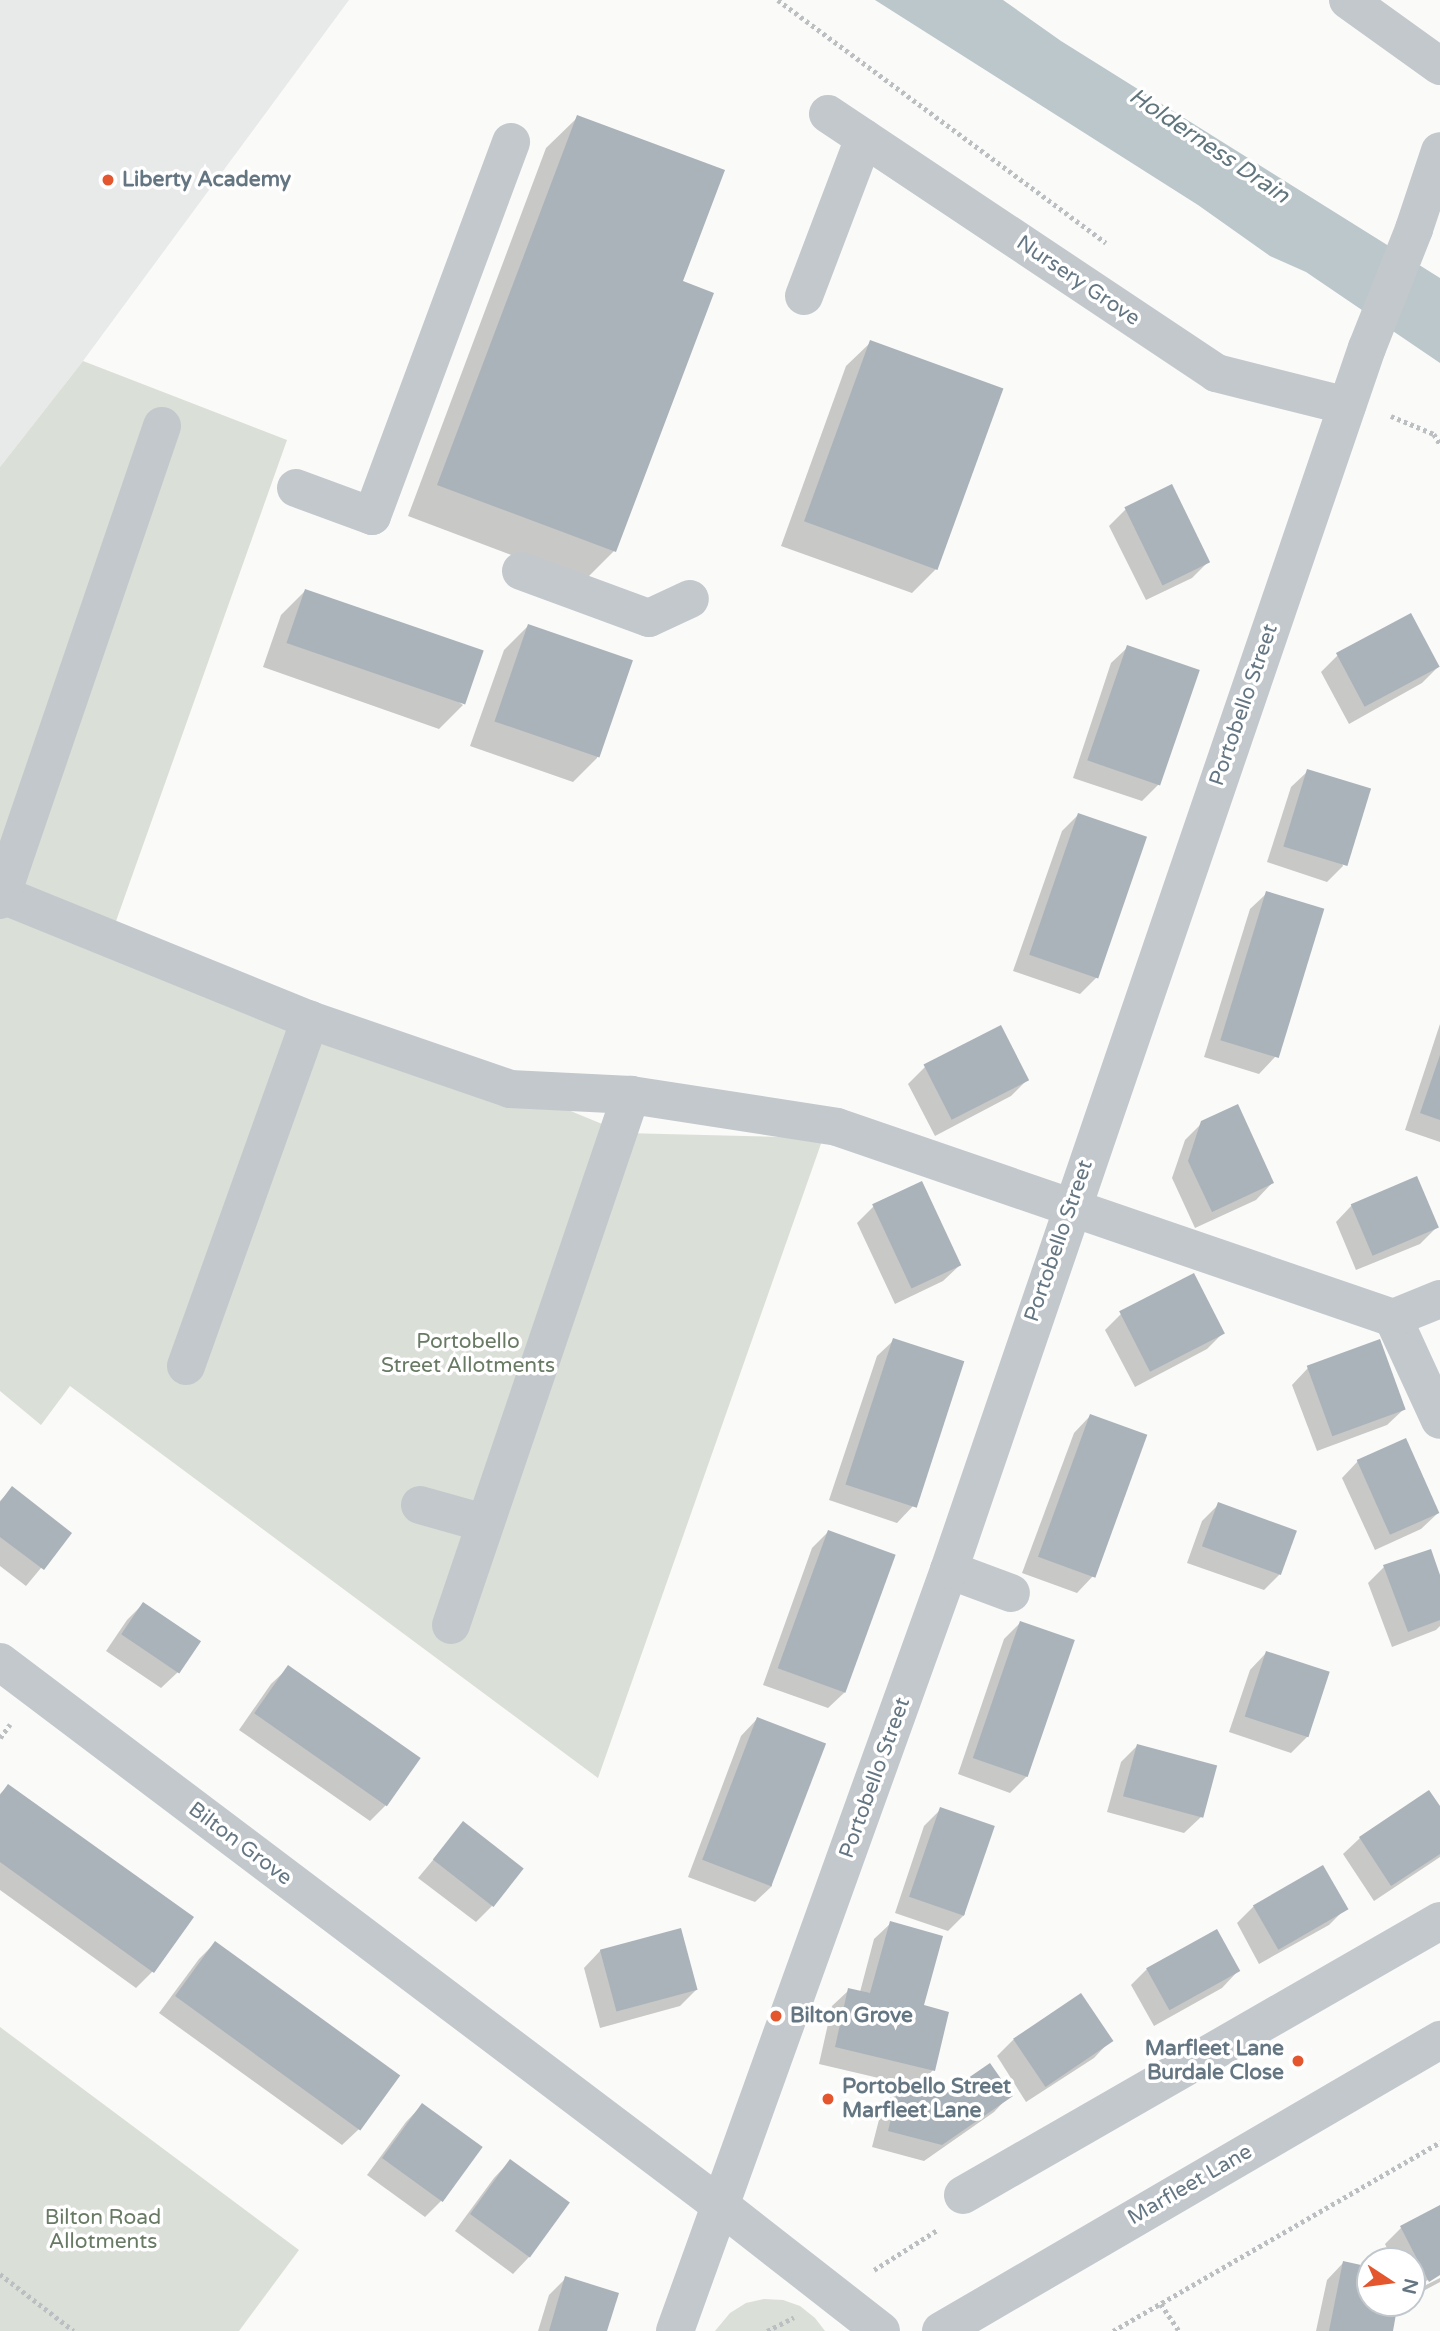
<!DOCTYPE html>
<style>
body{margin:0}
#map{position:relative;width:1440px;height:2331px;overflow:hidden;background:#fafaf8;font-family:"Varela Round",sans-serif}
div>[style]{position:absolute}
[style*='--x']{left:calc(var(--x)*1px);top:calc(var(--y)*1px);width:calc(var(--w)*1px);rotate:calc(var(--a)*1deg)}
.built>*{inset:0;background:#e8e9e9}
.green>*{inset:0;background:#dadfd7}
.water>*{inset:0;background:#bbc7cb}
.shadow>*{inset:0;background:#0003}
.building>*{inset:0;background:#aab3b9;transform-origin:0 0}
.path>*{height:4.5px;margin-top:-2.25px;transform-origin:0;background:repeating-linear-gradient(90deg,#bbbfc2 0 3.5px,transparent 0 7px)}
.minor>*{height:38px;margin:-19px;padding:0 19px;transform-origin:19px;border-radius:19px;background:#c3c8cc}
.dots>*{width:19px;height:19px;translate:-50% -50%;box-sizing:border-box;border:4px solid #fff;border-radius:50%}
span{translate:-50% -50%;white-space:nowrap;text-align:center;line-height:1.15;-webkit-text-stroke:7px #fff;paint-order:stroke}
.poi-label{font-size:21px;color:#657683;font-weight:700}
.left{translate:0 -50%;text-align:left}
.right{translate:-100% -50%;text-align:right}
.street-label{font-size:21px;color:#657683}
.park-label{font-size:21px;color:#687a64}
.water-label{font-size:23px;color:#60757c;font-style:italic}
.north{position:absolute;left:1356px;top:2247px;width:70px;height:70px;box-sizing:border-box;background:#fff;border:2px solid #c1c8cd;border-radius:50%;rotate:103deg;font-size:19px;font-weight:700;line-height:28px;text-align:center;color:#657683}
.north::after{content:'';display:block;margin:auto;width:24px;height:32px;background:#e4572e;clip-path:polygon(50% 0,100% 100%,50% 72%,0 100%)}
</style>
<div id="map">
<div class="built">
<div style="clip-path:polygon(0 0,349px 0,83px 361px,0 467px)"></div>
</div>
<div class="green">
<div style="clip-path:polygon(83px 361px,287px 440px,115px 924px,624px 1133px,823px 1138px,598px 1778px,70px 1386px,41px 1425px,0 1391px,0 467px)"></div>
<div style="clip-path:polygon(0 2027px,299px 2250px,239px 2331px,0 2331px)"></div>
<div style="clip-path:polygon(764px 2299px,783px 2300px,800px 2306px,815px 2318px,825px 2331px,715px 2331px,730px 2313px,746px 2303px)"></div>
</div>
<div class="water">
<div style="clip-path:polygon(875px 0,1003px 0,1061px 41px,1440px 278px,1440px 363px,1306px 272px,1270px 256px,1198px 205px)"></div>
</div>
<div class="shadow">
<div style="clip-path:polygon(578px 117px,680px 282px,614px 551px,583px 582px,408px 516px,546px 148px)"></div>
<div style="clip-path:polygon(871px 342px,936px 569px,912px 593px,781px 546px,846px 366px)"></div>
<div style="clip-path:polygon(1126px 509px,1208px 562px,1192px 578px,1146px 600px,1109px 526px)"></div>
<div style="clip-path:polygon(305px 591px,463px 705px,439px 729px,263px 667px,281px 615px)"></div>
<div style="clip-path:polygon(1411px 616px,1438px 667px,1422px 683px,1349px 724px,1321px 672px,1337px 656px)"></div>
<div style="clip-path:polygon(528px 626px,631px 662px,597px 758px,573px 782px,470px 746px,504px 650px)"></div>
<div style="clip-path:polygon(1128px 647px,1159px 784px,1142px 801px,1073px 778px,1111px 663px)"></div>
<div style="clip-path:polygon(1308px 771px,1343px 866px,1327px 882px,1267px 862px,1291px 787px)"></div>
<div style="clip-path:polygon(1078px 815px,1097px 977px,1080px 994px,1013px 971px,1062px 831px)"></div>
<div style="clip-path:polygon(1267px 893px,1275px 1057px,1259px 1074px,1204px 1057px,1250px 909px)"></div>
<div style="clip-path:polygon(1440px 1024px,1440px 1142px,1405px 1130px)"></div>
<div style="clip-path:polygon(925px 1067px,1027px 1080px,1011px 1096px,935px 1136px,908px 1084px)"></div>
<div style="clip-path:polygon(1202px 1123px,1272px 1183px,1256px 1200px,1195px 1228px,1172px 1178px,1185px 1140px)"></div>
<div style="clip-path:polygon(1352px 1205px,1437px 1227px,1420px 1244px,1356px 1270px,1336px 1222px)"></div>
<div style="clip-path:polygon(874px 1206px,960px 1265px,943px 1281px,895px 1304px,857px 1223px)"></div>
<div style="clip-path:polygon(1122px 1313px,1223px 1333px,1207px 1349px,1135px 1387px,1105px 1330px)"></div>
<div style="clip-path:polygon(894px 1340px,913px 1506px,897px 1523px,829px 1500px,877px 1356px)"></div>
<div style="clip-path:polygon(1308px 1368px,1404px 1409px,1387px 1425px,1317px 1451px,1292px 1385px)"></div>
<div style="clip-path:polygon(1090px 1416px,1145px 1436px,1093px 1576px,1077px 1593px,1022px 1573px,1074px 1433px)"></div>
<div style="clip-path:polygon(1358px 1461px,1438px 1513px,1421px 1529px,1375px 1550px,1342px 1478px)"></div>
<div style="clip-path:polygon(13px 1488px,70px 1533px,26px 1586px,0 1566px,0 1501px)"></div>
<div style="clip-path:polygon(1219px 1504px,1280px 1574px,1264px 1590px,1187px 1563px,1202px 1521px)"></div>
<div style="clip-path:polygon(828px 1532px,845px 1692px,828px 1708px,763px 1685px,812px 1548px)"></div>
<div style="clip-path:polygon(1384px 1567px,1440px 1580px,1440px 1626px,1436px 1630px,1392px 1647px,1368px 1583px)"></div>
<div style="clip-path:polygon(143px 1604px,178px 1672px,161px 1688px,106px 1651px,127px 1620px)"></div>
<div style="clip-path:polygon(1020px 1623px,1027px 1776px,1010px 1793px,958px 1774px,1004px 1639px)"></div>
<div style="clip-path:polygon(1266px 1653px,1308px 1736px,1291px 1753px,1229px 1732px,1250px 1670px)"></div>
<div style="clip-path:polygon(288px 1668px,419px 1759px,386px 1805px,370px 1821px,239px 1730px,271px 1684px)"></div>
<div style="clip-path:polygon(757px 1719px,772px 1886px,755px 1902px,688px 1877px,741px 1736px)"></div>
<div style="clip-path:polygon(1137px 1746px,1201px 1817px,1184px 1833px,1107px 1812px,1121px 1762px)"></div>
<div style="clip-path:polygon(8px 1786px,191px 1918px,152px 1972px,136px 1988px,0 1890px,0 1794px)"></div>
<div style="clip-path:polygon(941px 1809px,965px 1914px,948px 1931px,895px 1913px,924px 1826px)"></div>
<div style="clip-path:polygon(1440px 1810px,1440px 1857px,1374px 1901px,1343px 1854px,1360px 1838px)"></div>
<div style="clip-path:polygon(463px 1824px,492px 1906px,476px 1922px,418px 1878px)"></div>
<div style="clip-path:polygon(1253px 1907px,1346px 1908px,1329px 1925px,1259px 1964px,1237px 1923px)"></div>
<div style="clip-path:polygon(891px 1923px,922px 2007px,933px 2070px,917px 2087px,819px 2064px,832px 2006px,849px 1990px,860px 1992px,874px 1939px)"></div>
<div style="clip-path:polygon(215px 1943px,359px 2129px,342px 2145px,159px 2013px,199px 1959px)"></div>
<div style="clip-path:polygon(600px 1951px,696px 1990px,680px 2006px,600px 2028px,584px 1968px)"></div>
<div style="clip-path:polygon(1147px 1969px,1238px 1971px,1222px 1988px,1154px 2026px,1131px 1985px)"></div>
<div style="clip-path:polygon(1013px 2040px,1110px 2041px,1094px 2058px,1026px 2102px,997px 2056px)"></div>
<div style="clip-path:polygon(900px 2087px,942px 2098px,1010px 2095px,994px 2112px,924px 2161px,872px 2147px,883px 2104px)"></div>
<div style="clip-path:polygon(422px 2105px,441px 2201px,425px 2217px,367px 2175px,406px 2122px)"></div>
<div style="clip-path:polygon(510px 2161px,568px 2203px,529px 2257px,513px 2274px,455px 2231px,494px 2178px)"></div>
<div style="clip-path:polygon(1440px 2207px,1440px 2274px,1420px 2284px,1422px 2287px,1440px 2278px,1440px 2282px,1412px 2297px,1412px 2261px,1393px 2261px,1385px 2244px,1401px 2228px)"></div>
<div style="clip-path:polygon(1343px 2263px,1370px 2268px,1370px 2303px,1397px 2303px,1391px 2331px,1316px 2331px,1327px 2280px)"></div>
<div style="clip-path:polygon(566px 2278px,606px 2331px,538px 2331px,549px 2295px)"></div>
</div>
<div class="building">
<div style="clip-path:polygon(577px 115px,725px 170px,683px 281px,714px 293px,616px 552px,437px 485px)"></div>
<div style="left:870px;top:340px;width:142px;height:193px;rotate:20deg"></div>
<div style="left:1172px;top:484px;width:87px;height:53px;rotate:64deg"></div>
<div style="left:305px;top:589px;width:189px;height:57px;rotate:19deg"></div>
<div style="left:1411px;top:613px;width:61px;height:85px;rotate:62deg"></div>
<div style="left:528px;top:624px;width:111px;height:103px;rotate:19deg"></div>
<div style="left:1127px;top:645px;width:77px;height:122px;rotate:19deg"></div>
<div style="left:1307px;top:769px;width:67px;height:81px;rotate:17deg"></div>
<div style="left:1078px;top:813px;width:73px;height:150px;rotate:19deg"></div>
<div style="left:1266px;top:891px;width:61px;height:156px;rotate:17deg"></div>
<div style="left:1001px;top:1025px;width:62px;height:87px;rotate:63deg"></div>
<div style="clip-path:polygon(1440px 1055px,1440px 1120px,1420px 1113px)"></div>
<div style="clip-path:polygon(1238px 1104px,1274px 1183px,1212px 1212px,1188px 1161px,1201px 1121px)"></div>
<div style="left:1417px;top:1176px;width:56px;height:72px;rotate:67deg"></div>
<div style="left:922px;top:1181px;width:93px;height:55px;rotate:65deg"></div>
<div style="left:1194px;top:1273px;width:68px;height:84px;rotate:63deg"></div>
<div style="left:893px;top:1338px;width:75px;height:154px;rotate:18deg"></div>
<div style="left:1380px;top:1339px;width:75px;height:78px;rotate:70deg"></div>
<div style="left:1090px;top:1414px;width:61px;height:152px;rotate:20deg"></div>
<div style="left:1406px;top:1438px;width:82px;height:54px;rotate:66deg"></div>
<div style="clip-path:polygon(12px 1486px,72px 1533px,44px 1570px,0 1537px,0 1502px)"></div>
<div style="left:1218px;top:1502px;width:84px;height:47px;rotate:20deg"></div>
<div style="left:828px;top:1530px;width:72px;height:147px;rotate:20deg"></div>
<div style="clip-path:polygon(1431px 1549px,1440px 1575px,1440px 1620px,1408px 1632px,1383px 1565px)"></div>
<div style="left:143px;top:1602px;width:70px;height:39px;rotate:34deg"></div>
<div style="left:1020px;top:1621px;width:58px;height:145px;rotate:19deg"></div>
<div style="left:1266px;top:1651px;width:67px;height:69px;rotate:18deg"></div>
<div style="left:288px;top:1665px;width:162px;height:59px;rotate:35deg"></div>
<div style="left:757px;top:1717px;width:74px;height:153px;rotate:21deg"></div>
<div style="left:1137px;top:1744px;width:83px;height:54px;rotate:15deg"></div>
<div style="clip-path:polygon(8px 1784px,194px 1917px,154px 1973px,0 1862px,0 1795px)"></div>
<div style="clip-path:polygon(1429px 1790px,1440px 1806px,1440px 1854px,1391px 1886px,1359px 1837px)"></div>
<div style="left:940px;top:1807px;width:58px;height:95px;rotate:19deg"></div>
<div style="left:463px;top:1821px;width:77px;height:49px;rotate:38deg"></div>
<div style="left:1323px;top:1865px;width:51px;height:81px;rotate:60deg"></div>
<div style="clip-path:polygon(890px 1921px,943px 1936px,924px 2005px,949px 2012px,935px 2071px,835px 2047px,848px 1988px,870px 1993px)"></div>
<div style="left:681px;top:1928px;width:64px;height:84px;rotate:75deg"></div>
<div style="left:1217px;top:1929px;width:48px;height:81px;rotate:61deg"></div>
<div style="left:215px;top:1941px;width:229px;height:68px;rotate:36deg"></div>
<div style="left:1081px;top:1993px;width:58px;height:82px;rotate:56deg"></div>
<div style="clip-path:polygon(990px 2063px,1013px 2096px,942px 2145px,888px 2131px,899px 2085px,942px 2096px)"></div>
<div style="left:422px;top:2103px;width:75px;height:68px;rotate:36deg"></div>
<div style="left:510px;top:2159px;width:74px;height:68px;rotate:36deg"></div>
<div style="clip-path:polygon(1440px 2205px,1440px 2275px,1429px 2282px,1400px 2226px)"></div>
<div style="clip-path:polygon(1343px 2261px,1370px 2267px,1370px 2303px,1398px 2303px,1393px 2331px,1329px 2331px)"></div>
<div style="clip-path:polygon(565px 2276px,619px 2293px,607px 2331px,549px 2331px)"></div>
</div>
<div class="path">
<div style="--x:778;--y:0;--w:408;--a:36.5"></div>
<div style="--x:1391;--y:416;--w:47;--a:22.7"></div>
<div style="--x:1434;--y:434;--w:12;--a:59"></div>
<div style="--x:0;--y:1738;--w:17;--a:-54"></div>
<div style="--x:874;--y:2270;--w:75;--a:-32.4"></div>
<div style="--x:0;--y:2274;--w:93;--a:37.6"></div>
<div style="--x:1161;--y:2304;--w:32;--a:56"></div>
<div style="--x:767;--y:2331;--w:30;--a:-27"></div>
<div style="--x:1113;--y:2331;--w:378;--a:-30"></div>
</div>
<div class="minor">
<div style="--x:1348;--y:0;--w:113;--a:35.7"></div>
<div style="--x:828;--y:114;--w:467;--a:33.7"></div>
<div style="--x:1216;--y:373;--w:135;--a:14.1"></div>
<div style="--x:804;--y:296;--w:169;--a:-69.2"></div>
<div style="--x:296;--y:488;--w:81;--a:20.2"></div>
<div style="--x:372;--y:516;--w:399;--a:-69.6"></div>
<div style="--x:521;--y:571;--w:136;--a:20.2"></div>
<div style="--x:649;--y:618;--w:45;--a:-24.9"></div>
<div style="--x:0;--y:894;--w:335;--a:22.1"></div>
<div style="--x:310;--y:1020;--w:212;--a:19"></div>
<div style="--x:510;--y:1089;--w:121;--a:2.8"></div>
<div style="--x:631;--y:1095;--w:208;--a:8.8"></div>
<div style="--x:837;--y:1127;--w:588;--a:18.96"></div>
<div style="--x:1393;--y:1318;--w:112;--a:65.3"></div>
<div style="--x:0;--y:900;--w:501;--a:-71.13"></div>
<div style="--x:1393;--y:1318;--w:51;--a:-22"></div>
<div style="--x:186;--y:1366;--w:368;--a:-70.3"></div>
<div style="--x:420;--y:1505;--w:66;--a:15.7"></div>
<div style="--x:949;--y:1570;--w:66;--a:20.4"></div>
<div style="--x:451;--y:1625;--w:560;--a:-71.24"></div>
<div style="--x:0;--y:1662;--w:903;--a:37.03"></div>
<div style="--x:721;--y:2206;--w:203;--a:38"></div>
<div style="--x:963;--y:2195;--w:550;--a:-29.87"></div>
<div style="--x:675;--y:2331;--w:809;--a:-70.2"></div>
<div style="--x:949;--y:1570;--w:1292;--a:-71.12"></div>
<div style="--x:1367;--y:348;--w:128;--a:-68.4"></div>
<div style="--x:1414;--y:229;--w:82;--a:-71.6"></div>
<div style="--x:941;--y:2331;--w:578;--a:-30.25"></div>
</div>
<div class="dots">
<div style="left:108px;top:180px;background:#e4572e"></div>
<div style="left:776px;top:2016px;background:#e4572e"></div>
<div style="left:1298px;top:2061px;background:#e4572e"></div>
<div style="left:828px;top:2099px;background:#e4572e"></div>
</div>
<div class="poi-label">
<span class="left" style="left:122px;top:180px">Liberty Academy</span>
<span class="left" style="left:790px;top:2016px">Bilton Grove</span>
<span class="right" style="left:1284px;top:2061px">Marfleet Lane<br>Burdale Close</span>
<span class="left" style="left:842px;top:2099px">Portobello Street<br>Marfleet Lane</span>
</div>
<div class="street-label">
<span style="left:1078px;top:281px;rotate:34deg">Nursery Grove</span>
<span style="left:1244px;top:705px;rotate:-71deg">Portobello Street</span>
<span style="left:1059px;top:1241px;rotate:-71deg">Portobello Street</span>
<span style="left:875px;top:1778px;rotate:-70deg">Portobello Street</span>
<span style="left:240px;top:1844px;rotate:37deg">Bilton Grove</span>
<span style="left:1190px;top:2185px;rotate:-30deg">Marfleet Lane</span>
</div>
<div class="park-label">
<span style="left:468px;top:1354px">Portobello<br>Street Allotments</span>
<span style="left:103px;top:2230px">Bilton Road<br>Allotments</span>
</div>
<div class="water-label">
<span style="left:1209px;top:146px;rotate:34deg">Holderness Drain</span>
</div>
<div class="north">N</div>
</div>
